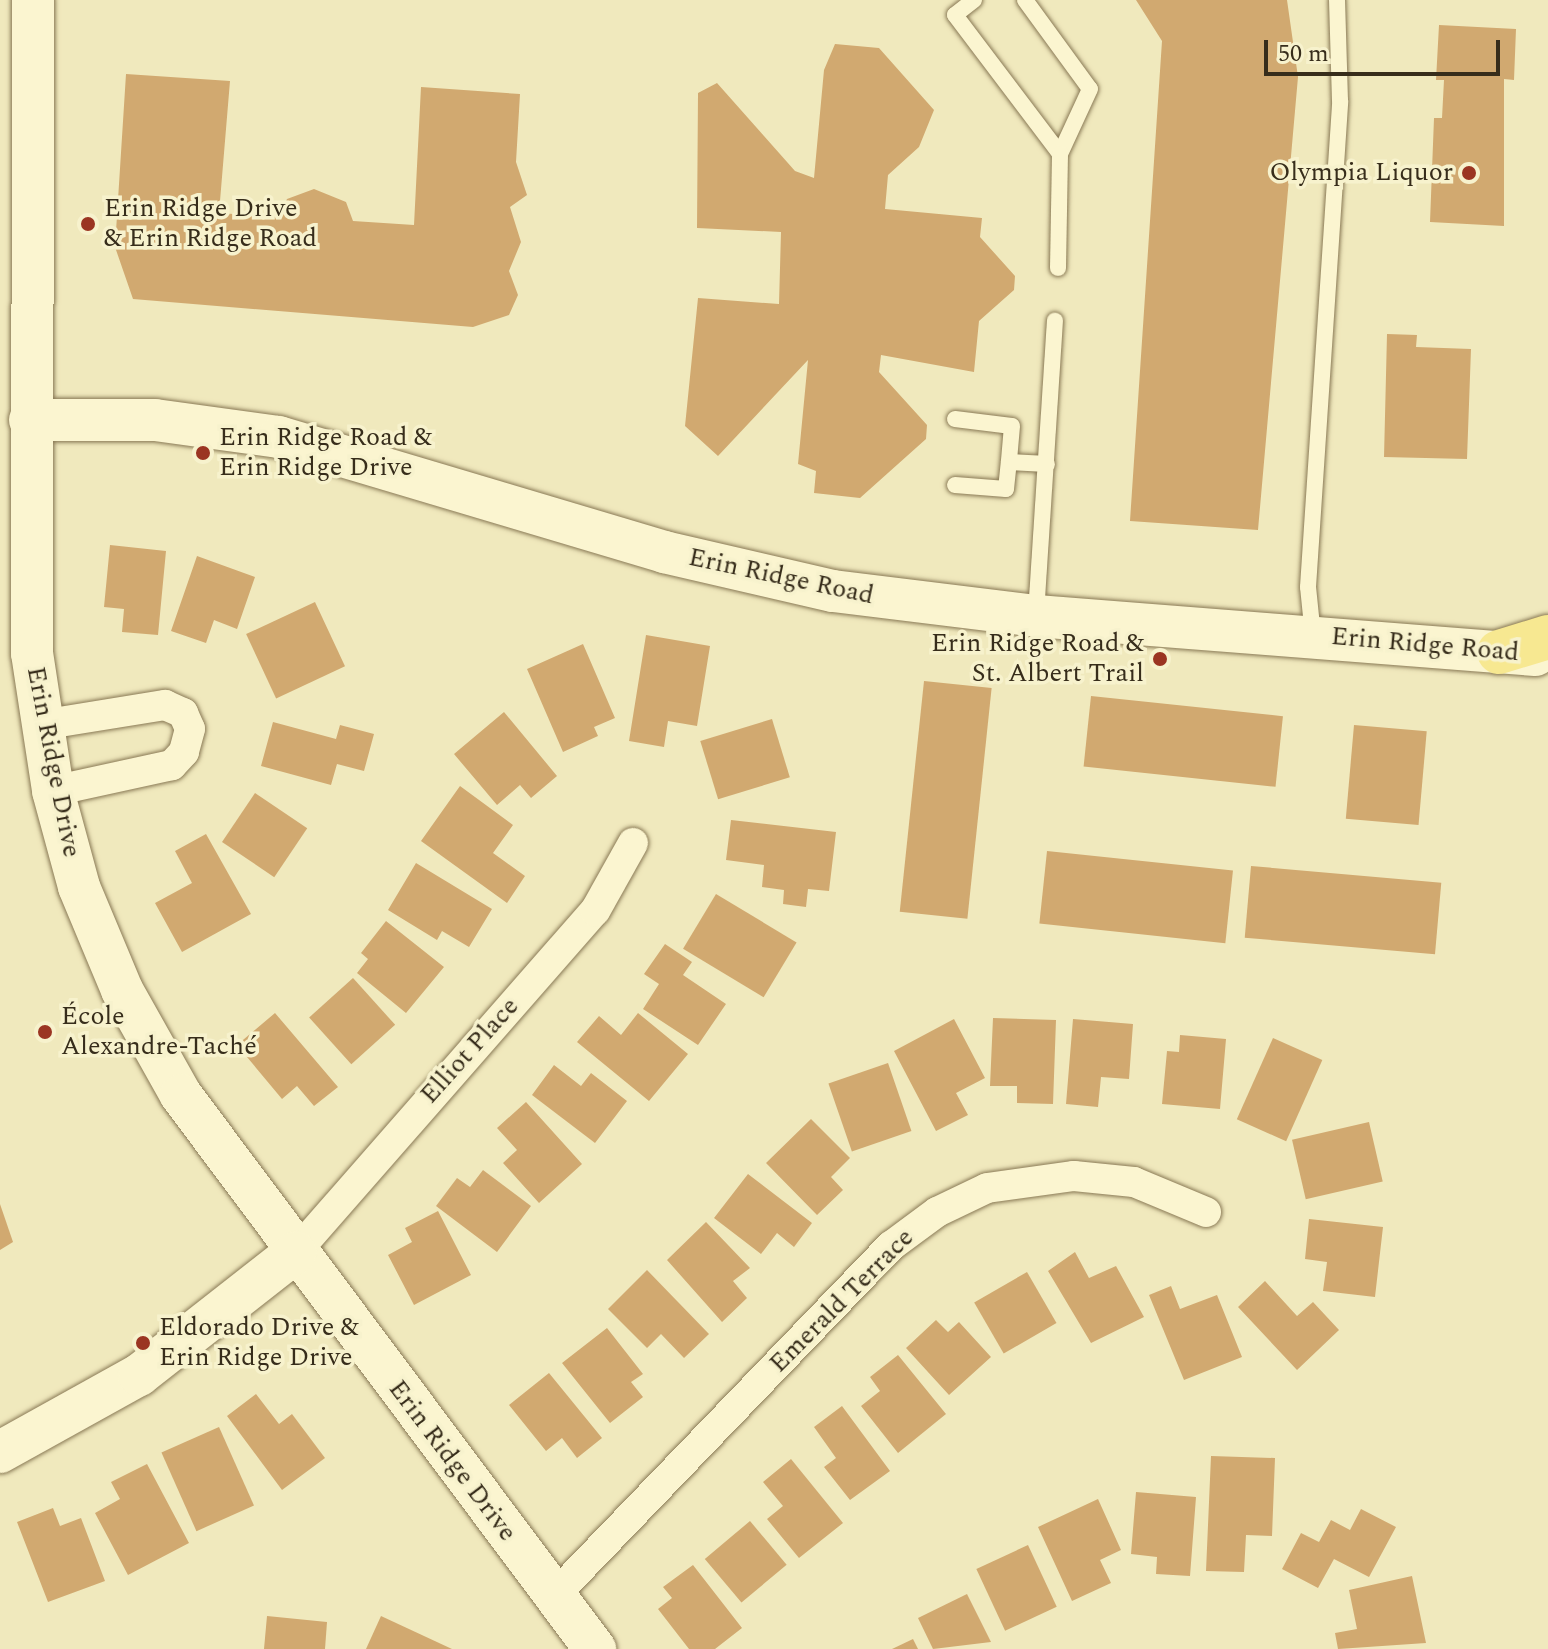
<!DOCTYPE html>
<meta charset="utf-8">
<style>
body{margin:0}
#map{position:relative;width:1548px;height:1649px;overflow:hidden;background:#f0e9bd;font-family:Spectral,serif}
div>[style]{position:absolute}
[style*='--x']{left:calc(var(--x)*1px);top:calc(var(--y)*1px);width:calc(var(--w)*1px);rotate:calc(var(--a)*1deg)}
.building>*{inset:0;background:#d1a970;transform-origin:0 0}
.roads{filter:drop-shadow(0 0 2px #897955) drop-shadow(0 0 2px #897955)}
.lane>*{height:16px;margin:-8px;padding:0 8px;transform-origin:8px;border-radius:8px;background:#fbf5d0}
.street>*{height:30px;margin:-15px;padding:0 15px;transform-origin:15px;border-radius:15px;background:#fbf5d0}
.secondary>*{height:42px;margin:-21px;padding:0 21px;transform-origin:21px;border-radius:21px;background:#fbf5d0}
.primary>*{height:44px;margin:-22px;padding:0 22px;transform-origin:22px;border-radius:22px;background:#f7e891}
.dots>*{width:22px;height:22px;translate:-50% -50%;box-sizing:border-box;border:4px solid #f7f2cd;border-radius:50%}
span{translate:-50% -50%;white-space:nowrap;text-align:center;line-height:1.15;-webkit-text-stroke:7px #f7f2cd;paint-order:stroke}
.poi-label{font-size:26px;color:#372d1b}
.right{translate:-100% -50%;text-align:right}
.left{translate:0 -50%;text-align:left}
.street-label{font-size:26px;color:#372d1b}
.scale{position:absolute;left:1264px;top:40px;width:236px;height:36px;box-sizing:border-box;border:4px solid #372d1b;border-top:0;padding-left:10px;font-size:24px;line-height:28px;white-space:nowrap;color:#372d1b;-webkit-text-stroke:6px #f7f2cd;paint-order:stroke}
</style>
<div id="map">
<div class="building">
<div style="clip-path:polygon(1136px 0,1287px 0,1298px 77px,1258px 530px,1130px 521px,1162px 41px)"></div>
<div style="clip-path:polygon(1439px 25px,1516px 29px,1514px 80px,1504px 79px,1504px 226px,1430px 222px,1434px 118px,1442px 118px,1444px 80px,1436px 80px)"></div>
<div style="clip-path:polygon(835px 44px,879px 48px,934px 110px,919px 147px,888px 175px,885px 209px,982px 218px,980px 237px,1015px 276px,1014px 290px,979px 321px,974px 372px,881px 355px,879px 372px,927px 425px,926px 439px,860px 498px,814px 493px,816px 471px,798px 464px,808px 360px,718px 456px,685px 426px,698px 298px,779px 304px,781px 232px,697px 228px,698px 93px,717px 83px,795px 171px,814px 178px,824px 70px)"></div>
<div style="clip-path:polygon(126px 74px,230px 81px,219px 213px,279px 217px,287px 199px,314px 189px,346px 202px,353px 221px,414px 225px,421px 87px,520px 94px,516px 162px,527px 195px,510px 207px,521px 242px,509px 271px,518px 295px,509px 315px,473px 327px,133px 299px,115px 247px)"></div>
<div style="clip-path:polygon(1387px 334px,1417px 335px,1416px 347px,1471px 349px,1467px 459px,1384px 457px)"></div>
<div style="clip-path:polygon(110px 545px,166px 551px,158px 635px,122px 632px,124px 609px,104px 607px)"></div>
<div style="clip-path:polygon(197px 556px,255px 577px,237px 629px,214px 620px,206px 643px,171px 631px)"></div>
<div style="left:315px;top:602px;width:71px;height:76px;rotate:65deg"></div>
<div style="clip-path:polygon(646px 635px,710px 646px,697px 726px,668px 721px,664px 747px,629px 741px)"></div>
<div style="clip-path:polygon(583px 644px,615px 718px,594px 727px,598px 736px,563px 752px,527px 669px)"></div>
<div style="left:924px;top:681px;width:68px;height:232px;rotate:6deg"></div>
<div style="left:1091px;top:696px;width:193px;height:71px;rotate:6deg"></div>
<div style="clip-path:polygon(504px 712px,557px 776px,531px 798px,520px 785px,497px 805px,454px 754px)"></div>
<div style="left:772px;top:719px;width:61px;height:75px;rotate:73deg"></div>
<div style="clip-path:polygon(273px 722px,336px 739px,340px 725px,374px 734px,364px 771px,337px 764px,331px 785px,261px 766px)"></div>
<div style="left:1354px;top:725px;width:73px;height:94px;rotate:5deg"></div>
<div style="clip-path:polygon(460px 786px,513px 825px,493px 853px,525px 876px,507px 903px,421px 841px)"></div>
<div style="left:255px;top:793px;width:63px;height:59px;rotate:34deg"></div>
<div style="clip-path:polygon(731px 820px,836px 832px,829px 891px,808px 889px,806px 907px,783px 904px,784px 890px,762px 887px,764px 865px,726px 860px)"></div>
<div style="clip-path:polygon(206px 834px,251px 914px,182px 952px,155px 903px,192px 883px,175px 851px)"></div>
<div style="left:1047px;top:851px;width:187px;height:73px;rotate:6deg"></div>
<div style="clip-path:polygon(416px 863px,492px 909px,469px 947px,442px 931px,437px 940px,388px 910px)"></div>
<div style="left:1251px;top:866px;width:191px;height:72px;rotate:5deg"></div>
<div style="left:716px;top:894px;width:94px;height:64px;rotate:31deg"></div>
<div style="clip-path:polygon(386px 921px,444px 967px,406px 1013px,357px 973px,368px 959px,361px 953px)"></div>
<div style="clip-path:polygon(665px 944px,692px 962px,683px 975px,726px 1004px,698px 1045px,643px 1009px,659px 984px,644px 974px)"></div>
<div style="left:353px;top:978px;width:63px;height:59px;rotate:48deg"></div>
<div style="clip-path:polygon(275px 1013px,338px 1087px,314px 1106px,297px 1086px,282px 1099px,237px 1045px)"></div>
<div style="clip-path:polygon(638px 1013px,688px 1054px,649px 1101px,577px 1042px,599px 1016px,621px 1035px)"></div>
<div style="clip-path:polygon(993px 1018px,1056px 1020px,1053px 1104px,1017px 1103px,1017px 1086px,990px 1086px)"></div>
<div style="clip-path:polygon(954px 1019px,985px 1078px,956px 1093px,968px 1115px,936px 1131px,894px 1051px)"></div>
<div style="clip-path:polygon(1073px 1019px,1133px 1024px,1129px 1079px,1101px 1077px,1098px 1107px,1066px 1104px)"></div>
<div style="clip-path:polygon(1180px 1035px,1226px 1039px,1220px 1109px,1162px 1104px,1167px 1051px,1179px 1052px)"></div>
<div style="left:1273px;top:1038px;width:54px;height:89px;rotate:24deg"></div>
<div style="left:888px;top:1063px;width:72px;height:63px;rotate:71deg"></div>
<div style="clip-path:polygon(554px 1065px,581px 1086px,591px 1073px,627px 1101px,595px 1143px,532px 1095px)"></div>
<div style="clip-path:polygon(526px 1102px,582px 1164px,539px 1203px,503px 1163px,517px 1150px,497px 1128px)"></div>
<div style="clip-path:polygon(811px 1119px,850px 1158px,831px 1177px,843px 1190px,817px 1215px,766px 1163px)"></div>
<div style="left:1369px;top:1122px;width:61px;height:79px;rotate:77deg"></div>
<div style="clip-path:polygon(483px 1170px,531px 1206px,497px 1252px,436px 1206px,457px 1178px,470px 1187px)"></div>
<div style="clip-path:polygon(748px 1174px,812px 1223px,794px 1247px,777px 1233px,761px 1254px,714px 1218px)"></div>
<div style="clip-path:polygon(0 1204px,13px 1242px,0 1250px)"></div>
<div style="clip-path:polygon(438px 1211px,471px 1275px,414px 1305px,388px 1255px,412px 1242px,405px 1228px)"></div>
<div style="clip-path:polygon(1309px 1219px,1383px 1227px,1375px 1297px,1323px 1291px,1327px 1262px,1305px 1259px)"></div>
<div style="clip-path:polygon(706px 1222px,750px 1268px,733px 1281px,747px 1298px,722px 1322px,667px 1260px)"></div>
<div style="clip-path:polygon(1075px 1252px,1089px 1278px,1116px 1266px,1144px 1317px,1091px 1343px,1048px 1271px)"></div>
<div style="clip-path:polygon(647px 1270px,709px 1334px,684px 1358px,661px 1334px,647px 1348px,608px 1309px)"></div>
<div style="left:1027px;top:1272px;width:59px;height:61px;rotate:60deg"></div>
<div style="clip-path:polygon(1265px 1281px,1297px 1316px,1313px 1302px,1339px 1330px,1297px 1370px,1238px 1307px)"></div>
<div style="clip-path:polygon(1171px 1286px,1180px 1309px,1217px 1295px,1242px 1357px,1184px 1380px,1149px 1295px)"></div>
<div style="clip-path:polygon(936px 1320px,948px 1332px,959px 1322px,991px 1357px,949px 1395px,906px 1348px)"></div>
<div style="clip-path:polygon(607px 1328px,643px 1374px,631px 1382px,643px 1397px,610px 1423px,562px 1363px)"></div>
<div style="clip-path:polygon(898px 1355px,946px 1414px,898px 1453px,861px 1406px,880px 1391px,870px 1377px)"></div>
<div style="clip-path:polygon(549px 1373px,602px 1438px,577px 1458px,562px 1438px,546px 1451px,509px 1405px)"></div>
<div style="clip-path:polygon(256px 1394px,279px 1424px,292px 1414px,325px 1458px,282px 1490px,227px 1416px)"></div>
<div style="clip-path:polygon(842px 1406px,890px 1471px,850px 1500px,824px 1467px,836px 1458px,814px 1427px)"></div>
<div style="left:219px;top:1427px;width:86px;height:63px;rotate:66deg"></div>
<div style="clip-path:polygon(1211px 1456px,1275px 1458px,1272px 1536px,1246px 1535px,1244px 1572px,1206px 1571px)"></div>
<div style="clip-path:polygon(791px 1459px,843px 1523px,799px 1558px,767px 1519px,783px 1506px,763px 1482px)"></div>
<div style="clip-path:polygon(147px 1464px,189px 1543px,128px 1575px,95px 1513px,120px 1499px,111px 1482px)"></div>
<div style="clip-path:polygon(1136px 1492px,1196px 1497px,1190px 1576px,1156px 1574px,1157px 1557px,1131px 1554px)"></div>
<div style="clip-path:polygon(1098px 1499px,1121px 1550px,1100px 1560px,1111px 1583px,1072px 1601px,1038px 1527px)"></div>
<div style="clip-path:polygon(53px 1508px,60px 1526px,81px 1518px,105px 1581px,48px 1602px,17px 1522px)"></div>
<div style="clip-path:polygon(1361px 1509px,1396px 1527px,1369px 1577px,1334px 1559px,1318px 1588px,1282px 1569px,1301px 1533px,1319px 1542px,1331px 1520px,1350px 1530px)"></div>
<div style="left:750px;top:1521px;width:57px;height:59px;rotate:50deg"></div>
<div style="left:1028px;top:1545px;width:68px;height:57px;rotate:65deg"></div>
<div style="clip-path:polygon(693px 1565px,742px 1628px,715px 1649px,689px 1649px,658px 1609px,672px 1598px,663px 1587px)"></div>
<div style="clip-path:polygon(1412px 1576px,1426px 1643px,1338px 1649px,1335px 1633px,1357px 1629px,1349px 1590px)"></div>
<div style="clip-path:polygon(967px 1594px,991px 1642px,933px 1649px,918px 1618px)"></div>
<div style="clip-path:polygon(267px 1616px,327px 1622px,325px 1649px,264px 1649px)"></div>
<div style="clip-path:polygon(381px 1616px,452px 1649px,366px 1649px)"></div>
<div style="clip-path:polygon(913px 1639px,918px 1649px,892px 1649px)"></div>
</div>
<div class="roads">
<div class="lane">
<div style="--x:974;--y:0;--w:24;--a:142"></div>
<div style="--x:955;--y:15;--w:174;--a:52.9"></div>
<div style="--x:1025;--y:0;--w:110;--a:53.9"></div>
<div style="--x:1090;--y:89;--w:72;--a:114.8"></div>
<div style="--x:1060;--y:154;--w:114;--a:91"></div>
<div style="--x:955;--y:419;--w:57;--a:7"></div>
<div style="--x:1012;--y:426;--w:36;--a:95"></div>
<div style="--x:955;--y:485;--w:51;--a:4.5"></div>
<div style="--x:1006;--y:489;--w:27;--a:-84"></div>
<div style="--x:1009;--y:462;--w:38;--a:3"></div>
<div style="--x:1036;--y:614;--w:294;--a:-86.3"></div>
<div style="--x:1313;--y:636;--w:49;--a:-95.8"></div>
<div style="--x:1308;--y:587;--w:487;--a:-86.2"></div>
<div style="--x:1340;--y:101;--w:101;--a:-91.7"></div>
</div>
<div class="street">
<div style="--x:41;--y:725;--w:126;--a:-9.2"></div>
<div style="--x:165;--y:705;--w:20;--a:24"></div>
<div style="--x:183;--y:713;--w:17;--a:66"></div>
<div style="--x:190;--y:729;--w:24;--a:105"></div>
<div style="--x:184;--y:752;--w:18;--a:133"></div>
<div style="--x:172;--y:765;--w:122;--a:167.7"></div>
<div style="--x:296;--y:1252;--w:454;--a:-48.8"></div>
<div style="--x:595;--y:911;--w:78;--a:-60.8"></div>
<div style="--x:554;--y:1596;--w:486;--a:-46.1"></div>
<div style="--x:891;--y:1246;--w:57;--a:-36.5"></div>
<div style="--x:937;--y:1212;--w:55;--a:-25.6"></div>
<div style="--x:987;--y:1188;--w:88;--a:-7.9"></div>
<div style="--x:1074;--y:1176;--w:60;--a:5.7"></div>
<div style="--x:1134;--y:1182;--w:78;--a:22.6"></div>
</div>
<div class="secondary">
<div style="--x:33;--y:0;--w:653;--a:90.09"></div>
<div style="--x:32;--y:653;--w:140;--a:81.3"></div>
<div style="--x:53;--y:791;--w:99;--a:74.8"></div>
<div style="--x:79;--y:887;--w:112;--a:67.3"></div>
<div style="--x:122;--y:990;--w:120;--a:60.7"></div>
<div style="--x:181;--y:1095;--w:692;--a:53.23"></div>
<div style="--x:30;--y:420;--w:125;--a:0"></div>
<div style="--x:155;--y:420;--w:125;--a:7.8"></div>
<div style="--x:279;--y:437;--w:402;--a:16.6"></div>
<div style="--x:664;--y:552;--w:173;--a:13"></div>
<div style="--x:833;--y:591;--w:205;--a:7"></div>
<div style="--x:1036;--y:616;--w:501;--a:4.47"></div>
<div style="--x:0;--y:1452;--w:159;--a:-29"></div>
<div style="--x:139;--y:1375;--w:199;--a:-38.1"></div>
</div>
<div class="primary">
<div style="--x:1499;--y:652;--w:51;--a:-17"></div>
</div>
</div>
<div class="dots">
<div style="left:1469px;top:173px;background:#9b3522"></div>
<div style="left:88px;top:224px;background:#9b3522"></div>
<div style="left:203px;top:453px;background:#9b3522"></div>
<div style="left:1160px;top:659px;background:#9b3522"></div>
<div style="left:45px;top:1032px;background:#9b3522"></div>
<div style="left:143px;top:1343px;background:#9b3522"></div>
</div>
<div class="poi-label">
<span class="right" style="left:1453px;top:173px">Olympia Liquor</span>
<span class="left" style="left:104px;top:224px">Erin Ridge Drive<br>&amp; Erin Ridge Road</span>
<span class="left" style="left:219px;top:453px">Erin Ridge Road &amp;<br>Erin Ridge Drive</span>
<span class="right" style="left:1144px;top:659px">Erin Ridge Road &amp;<br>St. Albert Trail</span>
<span class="left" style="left:61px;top:1032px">École<br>Alexandre-Taché</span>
<span class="left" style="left:159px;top:1343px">Eldorado Drive &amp;<br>Erin Ridge Drive</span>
</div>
<div class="street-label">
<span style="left:781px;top:577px;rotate:12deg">Erin Ridge Road</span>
<span style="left:1425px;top:645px;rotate:5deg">Erin Ridge Road</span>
<span style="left:53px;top:762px;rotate:79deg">Erin Ridge Drive</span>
<span style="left:470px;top:1051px;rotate:-48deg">Elliot Place</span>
<span style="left:842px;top:1301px;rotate:-45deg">Emerald Terrace</span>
<span style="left:452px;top:1461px;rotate:53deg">Erin Ridge Drive</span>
</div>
<div class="scale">50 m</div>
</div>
